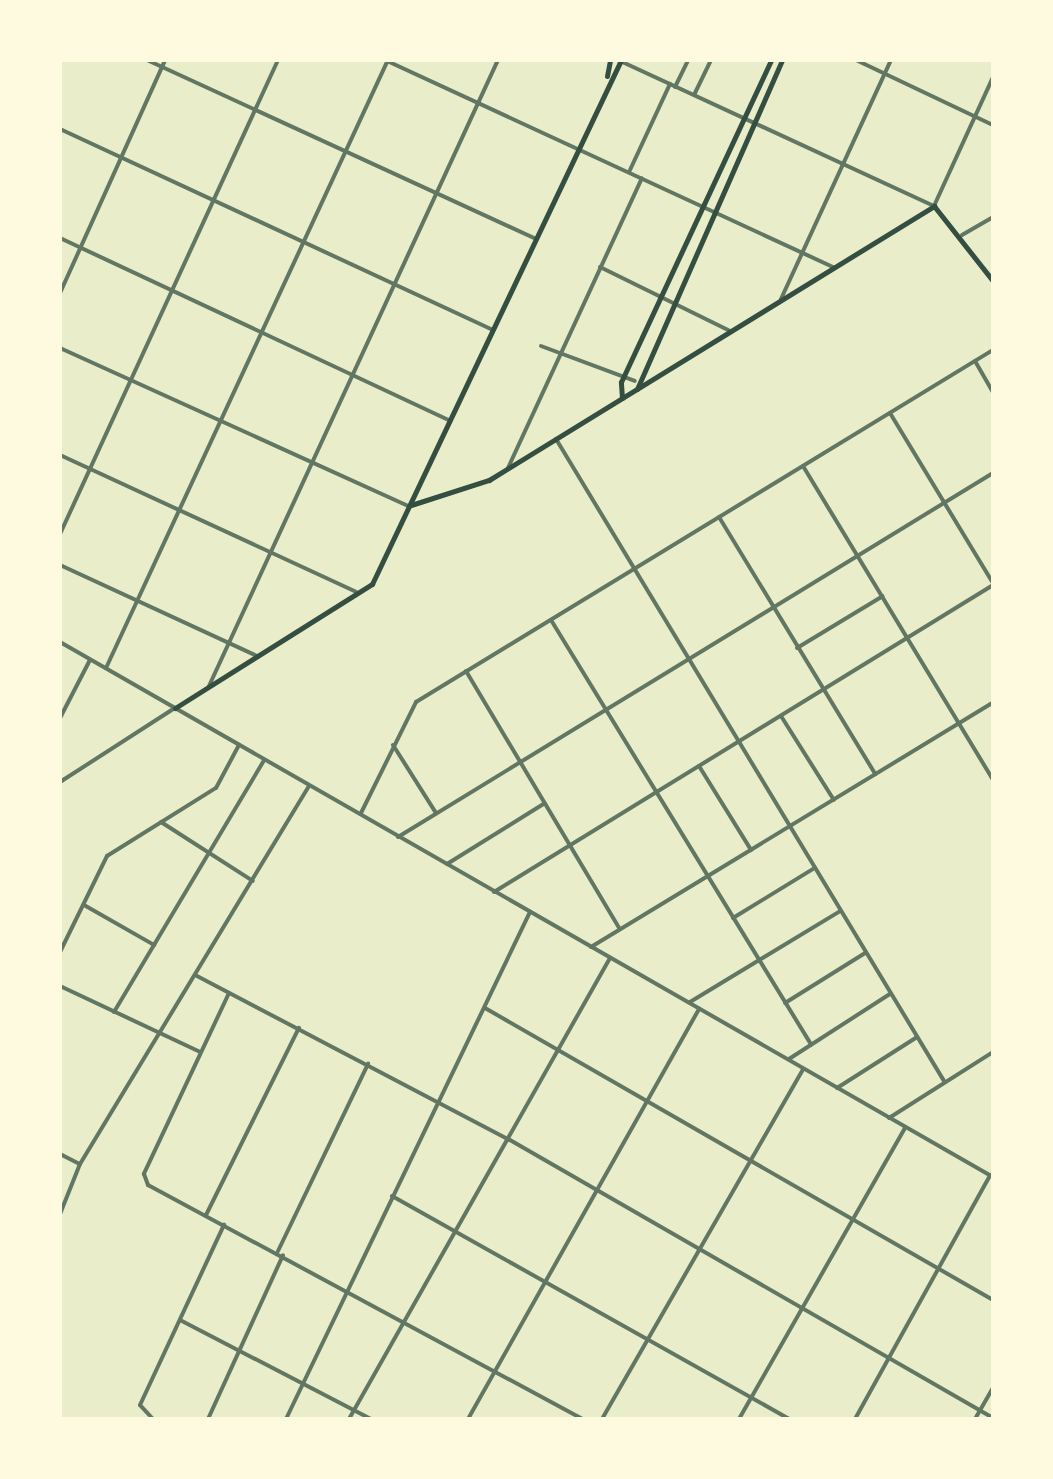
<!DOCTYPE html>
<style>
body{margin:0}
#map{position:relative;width:1053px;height:1479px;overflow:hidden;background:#e9edc9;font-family:"Source Sans 3",sans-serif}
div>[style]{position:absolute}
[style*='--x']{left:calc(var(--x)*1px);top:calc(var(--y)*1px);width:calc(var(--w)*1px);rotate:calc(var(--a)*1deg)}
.minor>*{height:4px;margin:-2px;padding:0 2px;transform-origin:2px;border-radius:2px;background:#617663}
.tertiary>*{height:4px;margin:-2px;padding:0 2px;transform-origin:2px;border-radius:2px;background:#617663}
.secondary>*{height:5px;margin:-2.5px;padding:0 2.5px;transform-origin:2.5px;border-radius:2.5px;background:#344e41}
span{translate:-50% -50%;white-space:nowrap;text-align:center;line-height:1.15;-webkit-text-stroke:10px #fefae0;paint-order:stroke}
.frame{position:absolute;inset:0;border:62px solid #fefae0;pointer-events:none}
</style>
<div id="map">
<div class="minor">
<div style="--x:147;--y:60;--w:426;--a:24.7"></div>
<div style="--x:385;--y:60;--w:494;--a:24.8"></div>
<div style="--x:618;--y:60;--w:348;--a:24.8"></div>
<div style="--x:934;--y:206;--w:142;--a:-65.4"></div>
<div style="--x:856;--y:60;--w:152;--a:25.4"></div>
<div style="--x:675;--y:87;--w:30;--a:-64"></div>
<div style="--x:694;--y:95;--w:39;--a:-64"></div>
<div style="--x:60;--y:129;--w:475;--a:24.9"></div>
<div style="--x:630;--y:170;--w:95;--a:-65.1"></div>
<div style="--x:962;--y:235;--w:36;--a:-30"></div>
<div style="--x:60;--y:238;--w:429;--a:25.1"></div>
<div style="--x:600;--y:267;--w:145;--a:26.2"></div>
<div style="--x:60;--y:293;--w:256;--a:-65.7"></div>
<div style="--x:781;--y:299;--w:263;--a:-65.3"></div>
<div style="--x:541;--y:346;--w:100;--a:20.4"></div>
<div style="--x:60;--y:348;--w:383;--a:24.4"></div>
<div style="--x:975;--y:361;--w:36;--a:60"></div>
<div style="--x:890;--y:413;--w:199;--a:58.8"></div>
<div style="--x:556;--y:439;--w:750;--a:58.85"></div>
<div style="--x:60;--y:455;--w:326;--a:24.8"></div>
<div style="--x:803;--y:466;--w:367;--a:58.8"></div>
<div style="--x:508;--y:468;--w:319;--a:-65.2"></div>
<div style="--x:719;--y:517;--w:301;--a:58.7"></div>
<div style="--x:60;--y:534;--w:522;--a:-65.3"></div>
<div style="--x:60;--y:565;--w:215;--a:24.8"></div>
<div style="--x:551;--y:620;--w:498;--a:58.5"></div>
<div style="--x:797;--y:648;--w:100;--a:-31.2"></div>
<div style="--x:106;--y:668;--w:670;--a:-65.12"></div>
<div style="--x:466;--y:671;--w:300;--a:59.2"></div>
<div style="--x:209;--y:686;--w:689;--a:-65.22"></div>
<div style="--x:781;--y:716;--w:99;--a:57.8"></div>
<div style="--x:60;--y:718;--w:65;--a:-62.7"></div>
<div style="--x:393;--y:745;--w:80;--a:57.7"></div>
<div style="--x:699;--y:766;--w:99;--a:58.2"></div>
<div style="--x:361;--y:813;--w:124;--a:-63.6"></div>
<div style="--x:416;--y:702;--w:676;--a:-31.39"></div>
<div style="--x:161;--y:822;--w:109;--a:32.7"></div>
<div style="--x:398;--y:837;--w:698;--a:-31.46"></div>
<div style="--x:447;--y:864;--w:115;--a:-31.9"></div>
<div style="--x:494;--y:892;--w:586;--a:-31.6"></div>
<div style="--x:84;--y:905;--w:81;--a:29.7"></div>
<div style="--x:733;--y:918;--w:94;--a:-31.5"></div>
<div style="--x:591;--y:947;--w:470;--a:-31.3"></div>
<div style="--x:60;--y:952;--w:107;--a:-63.9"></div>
<div style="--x:107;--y:856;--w:128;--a:-32"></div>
<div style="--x:216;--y:788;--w:49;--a:-61.9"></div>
<div style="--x:197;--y:976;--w:353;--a:27.7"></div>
<div style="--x:510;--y:1140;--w:557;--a:29.92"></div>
<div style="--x:60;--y:986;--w:155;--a:25.2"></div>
<div style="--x:229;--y:993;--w:200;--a:115.2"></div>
<div style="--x:144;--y:1174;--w:12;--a:70"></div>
<div style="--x:148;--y:1185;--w:493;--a:28.3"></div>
<div style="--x:690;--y:1002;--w:175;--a:-31.2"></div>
<div style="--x:785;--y:1003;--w:94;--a:-32"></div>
<div style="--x:485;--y:1008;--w:586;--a:29.89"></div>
<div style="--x:114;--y:1012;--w:293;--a:-59.2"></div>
<div style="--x:789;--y:1059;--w:120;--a:-32.8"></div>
<div style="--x:837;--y:1088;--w:95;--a:-32.5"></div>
<div style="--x:889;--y:1118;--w:123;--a:-32.4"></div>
<div style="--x:60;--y:1154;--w:22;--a:27"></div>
<div style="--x:392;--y:1196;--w:455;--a:29.3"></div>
<div style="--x:60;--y:1214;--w:54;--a:-68.2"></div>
<div style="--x:80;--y:1164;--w:442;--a:-58.8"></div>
<div style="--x:206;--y:1215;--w:209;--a:-63.6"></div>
<div style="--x:278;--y:1251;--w:208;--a:-64.3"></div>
<div style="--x:180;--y:1320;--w:215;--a:27.4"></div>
<div style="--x:153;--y:1419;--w:19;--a:-133"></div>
<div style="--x:140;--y:1405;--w:199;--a:-65"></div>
<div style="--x:208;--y:1419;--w:180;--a:-65.4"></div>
<div style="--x:286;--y:1419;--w:563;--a:-64.3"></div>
<div style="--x:349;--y:1419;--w:530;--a:-60.48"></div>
<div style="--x:468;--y:1419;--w:471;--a:-60.6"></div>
<div style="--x:602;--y:1419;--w:404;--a:-60.1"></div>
<div style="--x:739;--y:1419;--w:335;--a:-60.3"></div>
<div style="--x:855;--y:1419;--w:279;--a:-61"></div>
<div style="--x:975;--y:1419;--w:36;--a:-60"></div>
</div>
<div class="tertiary">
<div style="--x:60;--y:642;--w:1076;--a:29.83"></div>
<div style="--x:60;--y:782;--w:137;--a:-32.8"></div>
</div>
<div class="secondary">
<div style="--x:607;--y:76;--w:16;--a:-79"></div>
<div style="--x:637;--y:389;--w:360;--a:-66.2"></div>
<div style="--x:622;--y:398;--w:16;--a:-94"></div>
<div style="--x:621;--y:382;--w:355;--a:-65"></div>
<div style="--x:411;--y:505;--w:82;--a:-17.8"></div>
<div style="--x:489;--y:480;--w:523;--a:-31.62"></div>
<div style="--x:934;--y:206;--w:95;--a:51.8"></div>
<div style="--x:175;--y:708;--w:233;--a:-32.2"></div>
<div style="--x:372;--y:584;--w:580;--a:-64.58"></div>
</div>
<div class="frame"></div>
</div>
